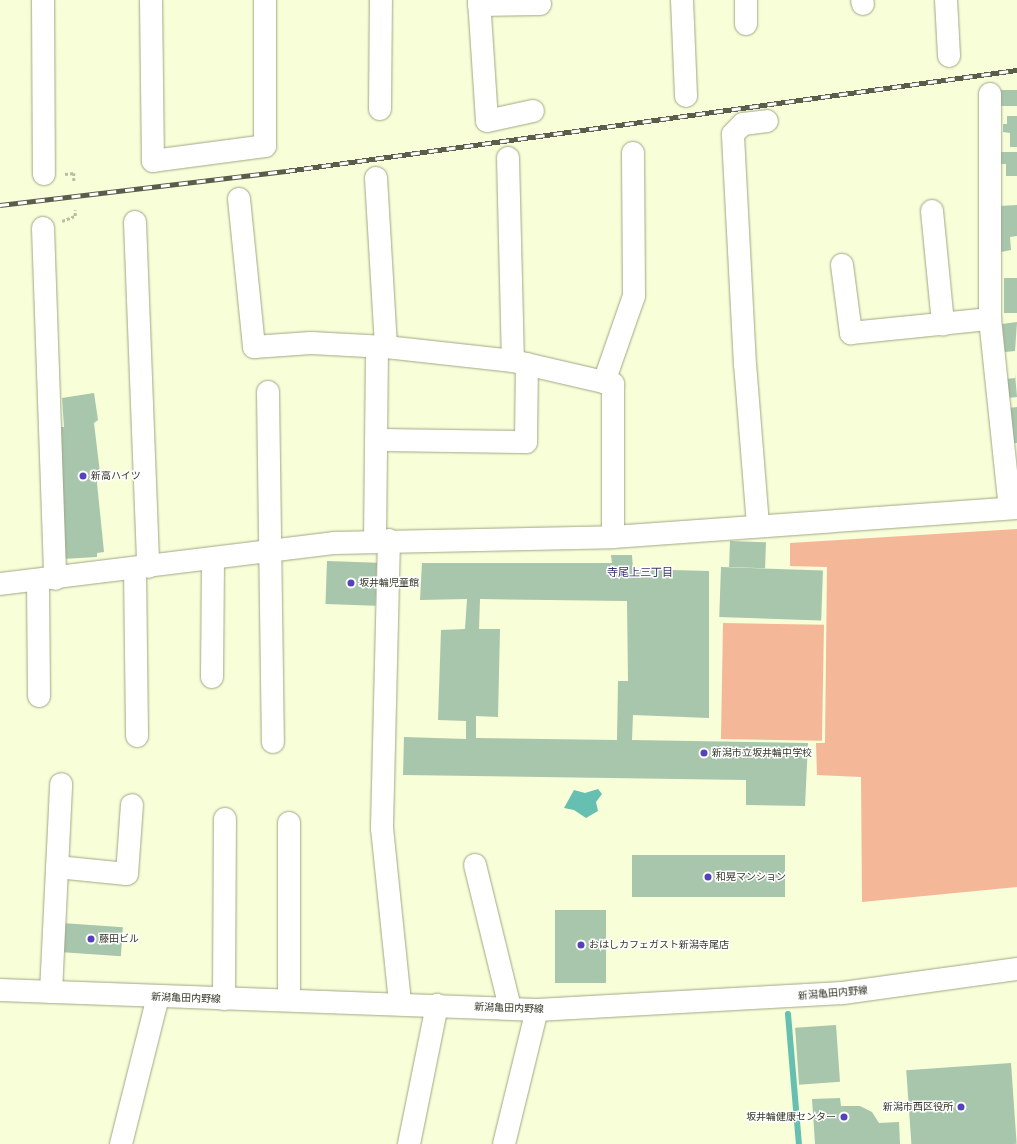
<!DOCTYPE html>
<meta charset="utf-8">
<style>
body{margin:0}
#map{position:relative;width:1017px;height:1144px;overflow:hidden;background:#f7fed8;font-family:Commissioner,"Noto Sans JP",sans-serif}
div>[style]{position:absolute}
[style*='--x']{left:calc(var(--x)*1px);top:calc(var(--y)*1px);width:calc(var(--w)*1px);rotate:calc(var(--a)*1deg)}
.green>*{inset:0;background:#f4b798;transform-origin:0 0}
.water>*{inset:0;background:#67bfb2}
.stream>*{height:6px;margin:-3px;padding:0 3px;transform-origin:3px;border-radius:3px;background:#67bfb2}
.building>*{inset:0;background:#a7c6ac;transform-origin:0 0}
.path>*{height:2.5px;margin-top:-1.25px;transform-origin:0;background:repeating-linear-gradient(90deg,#babfa1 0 3px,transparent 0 5px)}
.roads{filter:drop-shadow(0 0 1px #a1a784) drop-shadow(0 0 1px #a1a784)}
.minor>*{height:22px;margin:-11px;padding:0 11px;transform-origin:11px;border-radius:11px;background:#fff}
.major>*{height:22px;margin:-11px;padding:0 11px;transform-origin:11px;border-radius:11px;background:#fff}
.rail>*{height:4.5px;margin-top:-2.25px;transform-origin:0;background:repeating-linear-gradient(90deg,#fff 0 9px,#595d4a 0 18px);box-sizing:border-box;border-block:1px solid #595d4a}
.dots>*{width:11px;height:11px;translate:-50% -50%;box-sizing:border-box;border:2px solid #fff;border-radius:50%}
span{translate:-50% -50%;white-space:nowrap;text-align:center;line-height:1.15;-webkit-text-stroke:3px #fff;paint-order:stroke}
.poi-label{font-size:10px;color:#343728}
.left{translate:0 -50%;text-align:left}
.right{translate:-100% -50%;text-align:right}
.street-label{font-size:10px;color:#343728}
.neighbourhood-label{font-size:11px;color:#38326e}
</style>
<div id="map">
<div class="green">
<div style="clip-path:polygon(1017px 529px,1017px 887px,862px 902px,861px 777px,817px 775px,816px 743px,825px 743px,827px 567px,790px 566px,790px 543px)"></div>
<div style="left:723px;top:623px;width:101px;height:116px;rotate:1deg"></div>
</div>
<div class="water">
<div style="clip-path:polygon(598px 789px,602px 794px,596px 802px,598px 811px,586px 818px,574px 810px,564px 808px,574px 790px,585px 793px)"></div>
</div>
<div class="stream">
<div style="--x:788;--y:1014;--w:130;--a:85.2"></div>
</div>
<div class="building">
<div style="left:1000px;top:90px;width:17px;height:16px"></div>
<div style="clip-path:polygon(1007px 116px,1017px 116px,1017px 147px,1010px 147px,1010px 133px,1003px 132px,1003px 124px,1007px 124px)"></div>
<div style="clip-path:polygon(999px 152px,1017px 152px,1017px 176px,1006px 176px,1006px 164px,999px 164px)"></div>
<div style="clip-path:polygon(1017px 205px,1017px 236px,1010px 237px,1011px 250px,1001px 252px,999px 206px)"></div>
<div style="left:1017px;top:278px;width:35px;height:13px;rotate:90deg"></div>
<div style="clip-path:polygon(1017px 322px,1015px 351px,1005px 352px,1002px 324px)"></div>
<div style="clip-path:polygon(1015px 374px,1017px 397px,1008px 398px,1006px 379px,1015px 378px)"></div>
<div style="clip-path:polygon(94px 393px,98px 420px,94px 423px,100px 473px,96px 473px,104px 552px,97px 553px,97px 557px,62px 559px,57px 427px,64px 427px,62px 398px)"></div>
<div style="clip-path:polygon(1017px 407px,1017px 443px,1013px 443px,1009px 408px)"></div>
<div style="left:730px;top:541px;width:36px;height:26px;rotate:2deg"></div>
<div style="clip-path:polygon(evenodd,611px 555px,632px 555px,633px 569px,709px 571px,709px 718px,633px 715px,632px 740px,808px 743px,805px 806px,746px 805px,746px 780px,403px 775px,404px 737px,466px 739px,466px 721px,438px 720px,441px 630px,465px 629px,467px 599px,420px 600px,422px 563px,612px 563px,611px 555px,480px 599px,627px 601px,628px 681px,618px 681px,617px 740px,476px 738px,476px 716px,498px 717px,500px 629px,479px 629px,480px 599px)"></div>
<div style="left:327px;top:561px;width:50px;height:43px;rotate:2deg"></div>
<div style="left:721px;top:567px;width:102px;height:50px;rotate:2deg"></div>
<div style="left:632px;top:855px;width:153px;height:42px"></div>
<div style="left:555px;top:910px;width:51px;height:73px"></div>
<div style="left:62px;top:923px;width:61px;height:29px;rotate:4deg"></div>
<div style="left:836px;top:1025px;width:57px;height:41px;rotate:86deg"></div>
<div style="left:1011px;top:1063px;width:81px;height:105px;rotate:86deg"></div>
<div style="clip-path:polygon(840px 1098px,841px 1106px,860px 1106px,872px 1112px,879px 1123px,899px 1122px,900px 1144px,815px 1144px,812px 1099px)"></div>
</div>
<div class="path">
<div style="--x:65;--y:174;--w:9;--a:-6"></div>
<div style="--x:74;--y:173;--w:9;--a:90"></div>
<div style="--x:62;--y:221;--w:14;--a:-21"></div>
<div style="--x:75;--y:216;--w:6;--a:-90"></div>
</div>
<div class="roads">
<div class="minor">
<div style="--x:43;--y:0;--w:174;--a:89.7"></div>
<div style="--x:151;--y:0;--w:161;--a:89.3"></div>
<div style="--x:153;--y:161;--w:113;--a:-7.6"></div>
<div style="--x:265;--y:146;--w:146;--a:-90"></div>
<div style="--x:479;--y:0;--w:121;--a:86.2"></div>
<div style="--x:487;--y:121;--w:47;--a:-12.3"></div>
<div style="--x:682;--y:0;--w:96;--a:87.6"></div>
<div style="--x:746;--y:0;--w:24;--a:90"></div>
<div style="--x:862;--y:0;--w:4;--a:76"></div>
<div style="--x:946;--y:0;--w:56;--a:86.9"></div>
<div style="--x:479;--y:5;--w:61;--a:-0.9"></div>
<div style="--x:990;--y:94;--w:225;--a:90"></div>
<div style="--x:990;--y:319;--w:190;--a:84"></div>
<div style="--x:380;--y:109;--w:109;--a:-89.5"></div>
<div style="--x:508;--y:158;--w:203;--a:88.6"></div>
<div style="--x:376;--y:178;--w:169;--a:86.6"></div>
<div style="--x:239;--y:199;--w:149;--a:84.2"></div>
<div style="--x:254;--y:347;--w:57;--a:-4"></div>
<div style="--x:311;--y:343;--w:75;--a:3.1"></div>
<div style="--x:386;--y:347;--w:128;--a:6.3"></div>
<div style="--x:513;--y:361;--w:103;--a:13"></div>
<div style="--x:613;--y:384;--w:153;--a:90"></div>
<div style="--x:932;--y:211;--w:114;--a:84.4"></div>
<div style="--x:135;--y:222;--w:345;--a:87.8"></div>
<div style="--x:43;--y:228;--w:351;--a:88"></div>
<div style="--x:842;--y:265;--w:69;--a:82.5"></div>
<div style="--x:851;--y:333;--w:140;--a:-5.8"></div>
<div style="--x:604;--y:382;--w:91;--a:-70.8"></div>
<div style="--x:634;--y:296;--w:143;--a:-90.4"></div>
<div style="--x:268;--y:392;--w:350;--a:89.2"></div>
<div style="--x:376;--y:440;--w:150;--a:0.8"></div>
<div style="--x:526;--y:442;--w:78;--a:-89.3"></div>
<div style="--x:758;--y:525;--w:161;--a:-94.6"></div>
<div style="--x:745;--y:365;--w:231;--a:-93"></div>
<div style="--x:733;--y:134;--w:14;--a:-45"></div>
<div style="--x:743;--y:124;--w:24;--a:-7"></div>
<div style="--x:389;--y:540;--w:288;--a:91.4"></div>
<div style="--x:382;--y:828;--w:176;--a:84.1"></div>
<div style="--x:375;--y:541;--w:193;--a:-89.4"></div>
<div style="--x:135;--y:569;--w:167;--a:89.3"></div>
<div style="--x:38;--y:581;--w:115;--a:89.5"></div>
<div style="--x:0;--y:584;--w:337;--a:-7"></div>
<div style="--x:334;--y:543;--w:279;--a:-1.2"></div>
<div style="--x:613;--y:537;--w:405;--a:-4.1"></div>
<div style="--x:212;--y:677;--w:118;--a:-89.5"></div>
<div style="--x:475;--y:865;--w:147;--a:76.2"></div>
<div style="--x:57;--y:867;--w:70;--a:5.7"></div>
<div style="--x:127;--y:874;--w:69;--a:-85.9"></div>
<div style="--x:51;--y:992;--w:208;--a:-87.2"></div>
<div style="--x:224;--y:999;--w:180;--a:-89.7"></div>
<div style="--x:289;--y:1000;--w:177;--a:-90"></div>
<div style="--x:121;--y:1144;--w:152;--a:-75.9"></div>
<div style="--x:409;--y:1144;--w:142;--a:-78.6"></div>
<div style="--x:504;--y:1144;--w:138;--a:-76.2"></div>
</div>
<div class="major">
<div style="--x:0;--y:990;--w:537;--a:2.13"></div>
<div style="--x:537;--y:1010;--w:306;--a:-3.2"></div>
<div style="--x:843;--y:993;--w:176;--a:-7.9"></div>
</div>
</div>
<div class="rail">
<div style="--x:0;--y:205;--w:288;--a:-6.8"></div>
<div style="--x:286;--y:171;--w:738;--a:-7.87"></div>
</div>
<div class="dots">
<div style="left:83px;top:476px;background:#5643bb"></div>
<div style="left:351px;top:583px;background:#5643bb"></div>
<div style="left:704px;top:753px;background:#5643bb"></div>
<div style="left:708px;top:877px;background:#5643bb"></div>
<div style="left:91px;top:939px;background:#5643bb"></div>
<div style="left:581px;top:945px;background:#5643bb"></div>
<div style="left:961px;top:1107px;background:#5643bb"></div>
<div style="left:844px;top:1117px;background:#5643bb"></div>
</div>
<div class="poi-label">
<span class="left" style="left:91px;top:476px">新高ハイツ</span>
<span class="left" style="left:359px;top:583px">坂井輪児童館</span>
<span class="left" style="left:712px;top:753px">新潟市立坂井輪中学校</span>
<span class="left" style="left:716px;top:877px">和晃マンション</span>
<span class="left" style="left:99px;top:939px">藤田ビル</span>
<span class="left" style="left:589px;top:945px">おはしカフェガスト新潟寺尾店</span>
<span class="right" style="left:953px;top:1107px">新潟市西区役所</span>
<span class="right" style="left:836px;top:1117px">坂井輪健康センター</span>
</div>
<div class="street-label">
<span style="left:833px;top:993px;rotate:-5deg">新潟亀田内野線</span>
<span style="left:186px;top:998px;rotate:2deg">新潟亀田内野線</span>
<span style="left:509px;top:1008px;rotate:2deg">新潟亀田内野線</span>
</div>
<div class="neighbourhood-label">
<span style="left:640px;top:572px">寺尾上三丁目</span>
</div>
</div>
